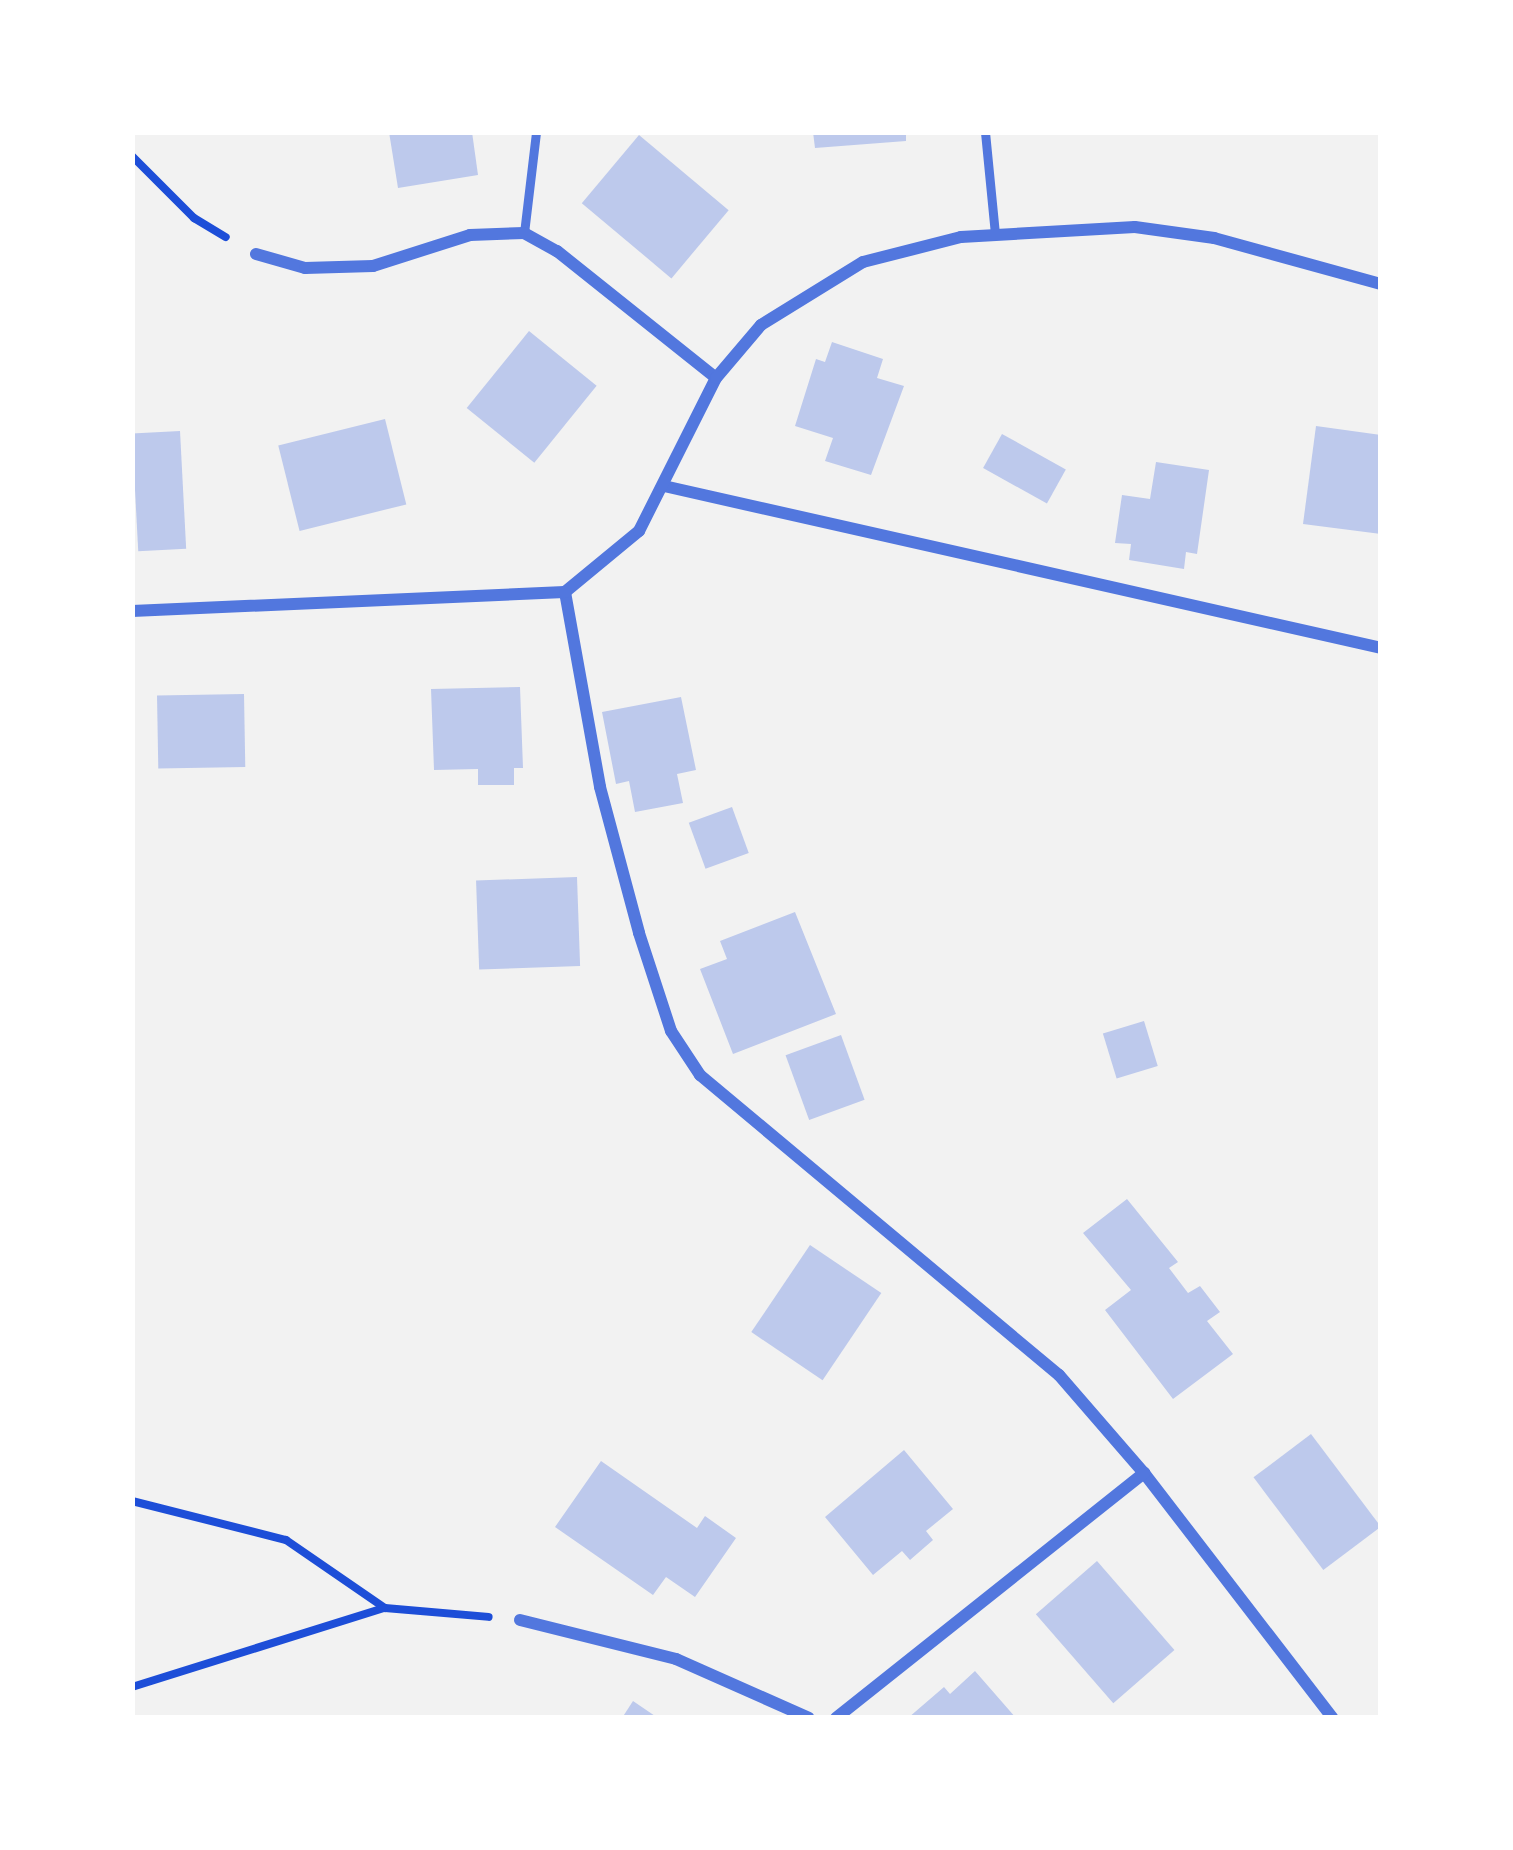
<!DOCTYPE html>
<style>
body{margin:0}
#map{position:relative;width:1513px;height:1850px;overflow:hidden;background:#f2f2f2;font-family:Manrope,sans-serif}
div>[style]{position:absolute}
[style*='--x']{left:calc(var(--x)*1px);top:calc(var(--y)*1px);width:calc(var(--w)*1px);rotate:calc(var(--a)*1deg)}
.building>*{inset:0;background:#bdc9ec;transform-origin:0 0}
.path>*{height:8px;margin:-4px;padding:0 4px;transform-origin:4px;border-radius:4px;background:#1d4ed8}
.service>*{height:9px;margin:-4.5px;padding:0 4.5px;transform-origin:4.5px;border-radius:4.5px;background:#5277de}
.minor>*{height:12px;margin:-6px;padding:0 6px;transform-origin:6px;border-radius:6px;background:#5277de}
span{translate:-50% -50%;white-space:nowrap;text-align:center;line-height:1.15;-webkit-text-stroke:12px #fff;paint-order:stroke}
.frame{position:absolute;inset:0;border:135px solid #fff;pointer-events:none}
</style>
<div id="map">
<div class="building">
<div style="clip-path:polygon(389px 132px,472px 132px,478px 175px,398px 188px)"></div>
<div style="clip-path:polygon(813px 132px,906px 132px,906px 141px,815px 148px)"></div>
<div style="left:639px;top:135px;width:117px;height:89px;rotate:40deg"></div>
<div style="left:529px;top:331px;width:87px;height:99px;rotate:39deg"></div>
<div style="clip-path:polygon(832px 342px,883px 359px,877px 378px,904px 386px,871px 475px,825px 461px,833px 438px,795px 426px,816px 359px,825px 362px)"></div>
<div style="left:385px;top:419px;width:88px;height:110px;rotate:76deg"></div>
<div style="clip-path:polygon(1316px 426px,1381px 435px,1381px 534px,1303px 524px)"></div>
<div style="left:180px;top:431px;width:118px;height:48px;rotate:87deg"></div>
<div style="left:1002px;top:434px;width:73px;height:39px;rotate:29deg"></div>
<div style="clip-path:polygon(1156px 462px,1209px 470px,1197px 554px,1186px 552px,1184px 569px,1129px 560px,1131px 544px,1115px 543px,1122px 495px,1150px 499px)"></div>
<div style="clip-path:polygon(520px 687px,523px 768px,514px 768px,514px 785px,478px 785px,478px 769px,434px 770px,431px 689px)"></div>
<div style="left:244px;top:694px;width:73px;height:87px;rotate:89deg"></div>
<div style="clip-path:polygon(681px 697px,696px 770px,677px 774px,683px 803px,635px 812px,629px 781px,616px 784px,602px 712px)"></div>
<div style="left:732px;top:807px;width:49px;height:46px;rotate:70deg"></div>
<div style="left:577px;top:877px;width:89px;height:101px;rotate:88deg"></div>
<div style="clip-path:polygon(795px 912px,836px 1014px,733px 1054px,700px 969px,727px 959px,720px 941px)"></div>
<div style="left:1144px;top:1021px;width:47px;height:43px;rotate:73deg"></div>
<div style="left:841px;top:1035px;width:69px;height:59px;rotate:70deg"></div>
<div style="clip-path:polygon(1127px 1199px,1178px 1262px,1169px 1268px,1188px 1293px,1200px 1286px,1220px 1312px,1207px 1321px,1233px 1354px,1173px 1399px,1105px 1310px,1131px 1290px,1083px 1233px)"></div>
<div style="left:810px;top:1245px;width:86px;height:105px;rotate:34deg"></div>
<div style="left:1311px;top:1434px;width:116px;height:72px;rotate:53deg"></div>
<div style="clip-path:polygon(904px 1450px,953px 1509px,926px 1531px,933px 1540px,910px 1560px,902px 1551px,873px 1575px,825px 1517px)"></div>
<div style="clip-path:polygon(601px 1461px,697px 1528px,705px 1516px,736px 1538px,695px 1597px,666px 1577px,653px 1595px,555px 1527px)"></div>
<div style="left:1097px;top:1561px;width:118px;height:81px;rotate:49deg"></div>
<div style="clip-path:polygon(975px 1671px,1016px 1718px,908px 1718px,944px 1687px,950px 1694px)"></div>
<div style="clip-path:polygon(633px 1701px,658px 1718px,622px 1718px)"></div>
</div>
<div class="path">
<div style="--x:132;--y:156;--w:88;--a:45"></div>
<div style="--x:194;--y:218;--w:37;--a:31"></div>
<div style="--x:132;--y:1501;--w:159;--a:14.2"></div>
<div style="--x:286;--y:1540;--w:120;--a:34.5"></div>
<div style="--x:385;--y:1608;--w:104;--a:4.9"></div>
<div style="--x:132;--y:1687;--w:264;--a:-17.4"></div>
</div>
<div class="service">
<div style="--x:985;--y:132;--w:102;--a:84.4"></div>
<div style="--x:524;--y:233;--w:102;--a:-83.2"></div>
</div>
<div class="minor">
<div style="--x:256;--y:254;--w:51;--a:15.9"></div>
<div style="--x:305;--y:268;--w:68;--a:-1.7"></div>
<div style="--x:373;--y:266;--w:102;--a:-17.7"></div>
<div style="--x:470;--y:235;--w:54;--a:-2.1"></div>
<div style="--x:524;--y:233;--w:38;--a:29"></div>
<div style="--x:557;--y:251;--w:203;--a:38.6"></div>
<div style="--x:664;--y:486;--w:735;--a:12.73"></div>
<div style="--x:565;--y:592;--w:198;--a:79.8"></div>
<div style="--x:600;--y:787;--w:151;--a:75"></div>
<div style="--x:639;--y:933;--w:103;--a:71.9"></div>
<div style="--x:671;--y:1031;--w:53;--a:56.6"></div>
<div style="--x:700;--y:1075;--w:468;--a:39.9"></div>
<div style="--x:1059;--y:1375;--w:130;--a:49.1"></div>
<div style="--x:1144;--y:1473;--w:309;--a:52.4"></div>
<div style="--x:132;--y:611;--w:433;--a:-2.5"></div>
<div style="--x:565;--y:592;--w:96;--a:-39.5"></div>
<div style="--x:639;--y:531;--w:171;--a:-63.3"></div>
<div style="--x:716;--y:378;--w:70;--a:-49.7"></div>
<div style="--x:761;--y:325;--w:120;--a:-31.7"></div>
<div style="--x:863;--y:262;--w:101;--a:-14.3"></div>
<div style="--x:961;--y:237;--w:174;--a:-3.3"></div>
<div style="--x:1135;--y:227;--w:80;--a:7.9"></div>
<div style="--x:1214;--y:238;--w:173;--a:15.4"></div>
<div style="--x:520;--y:1620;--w:161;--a:14"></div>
<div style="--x:676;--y:1659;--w:145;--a:23.9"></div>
<div style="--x:836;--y:1718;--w:394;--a:-38.5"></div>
</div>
<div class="frame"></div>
</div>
